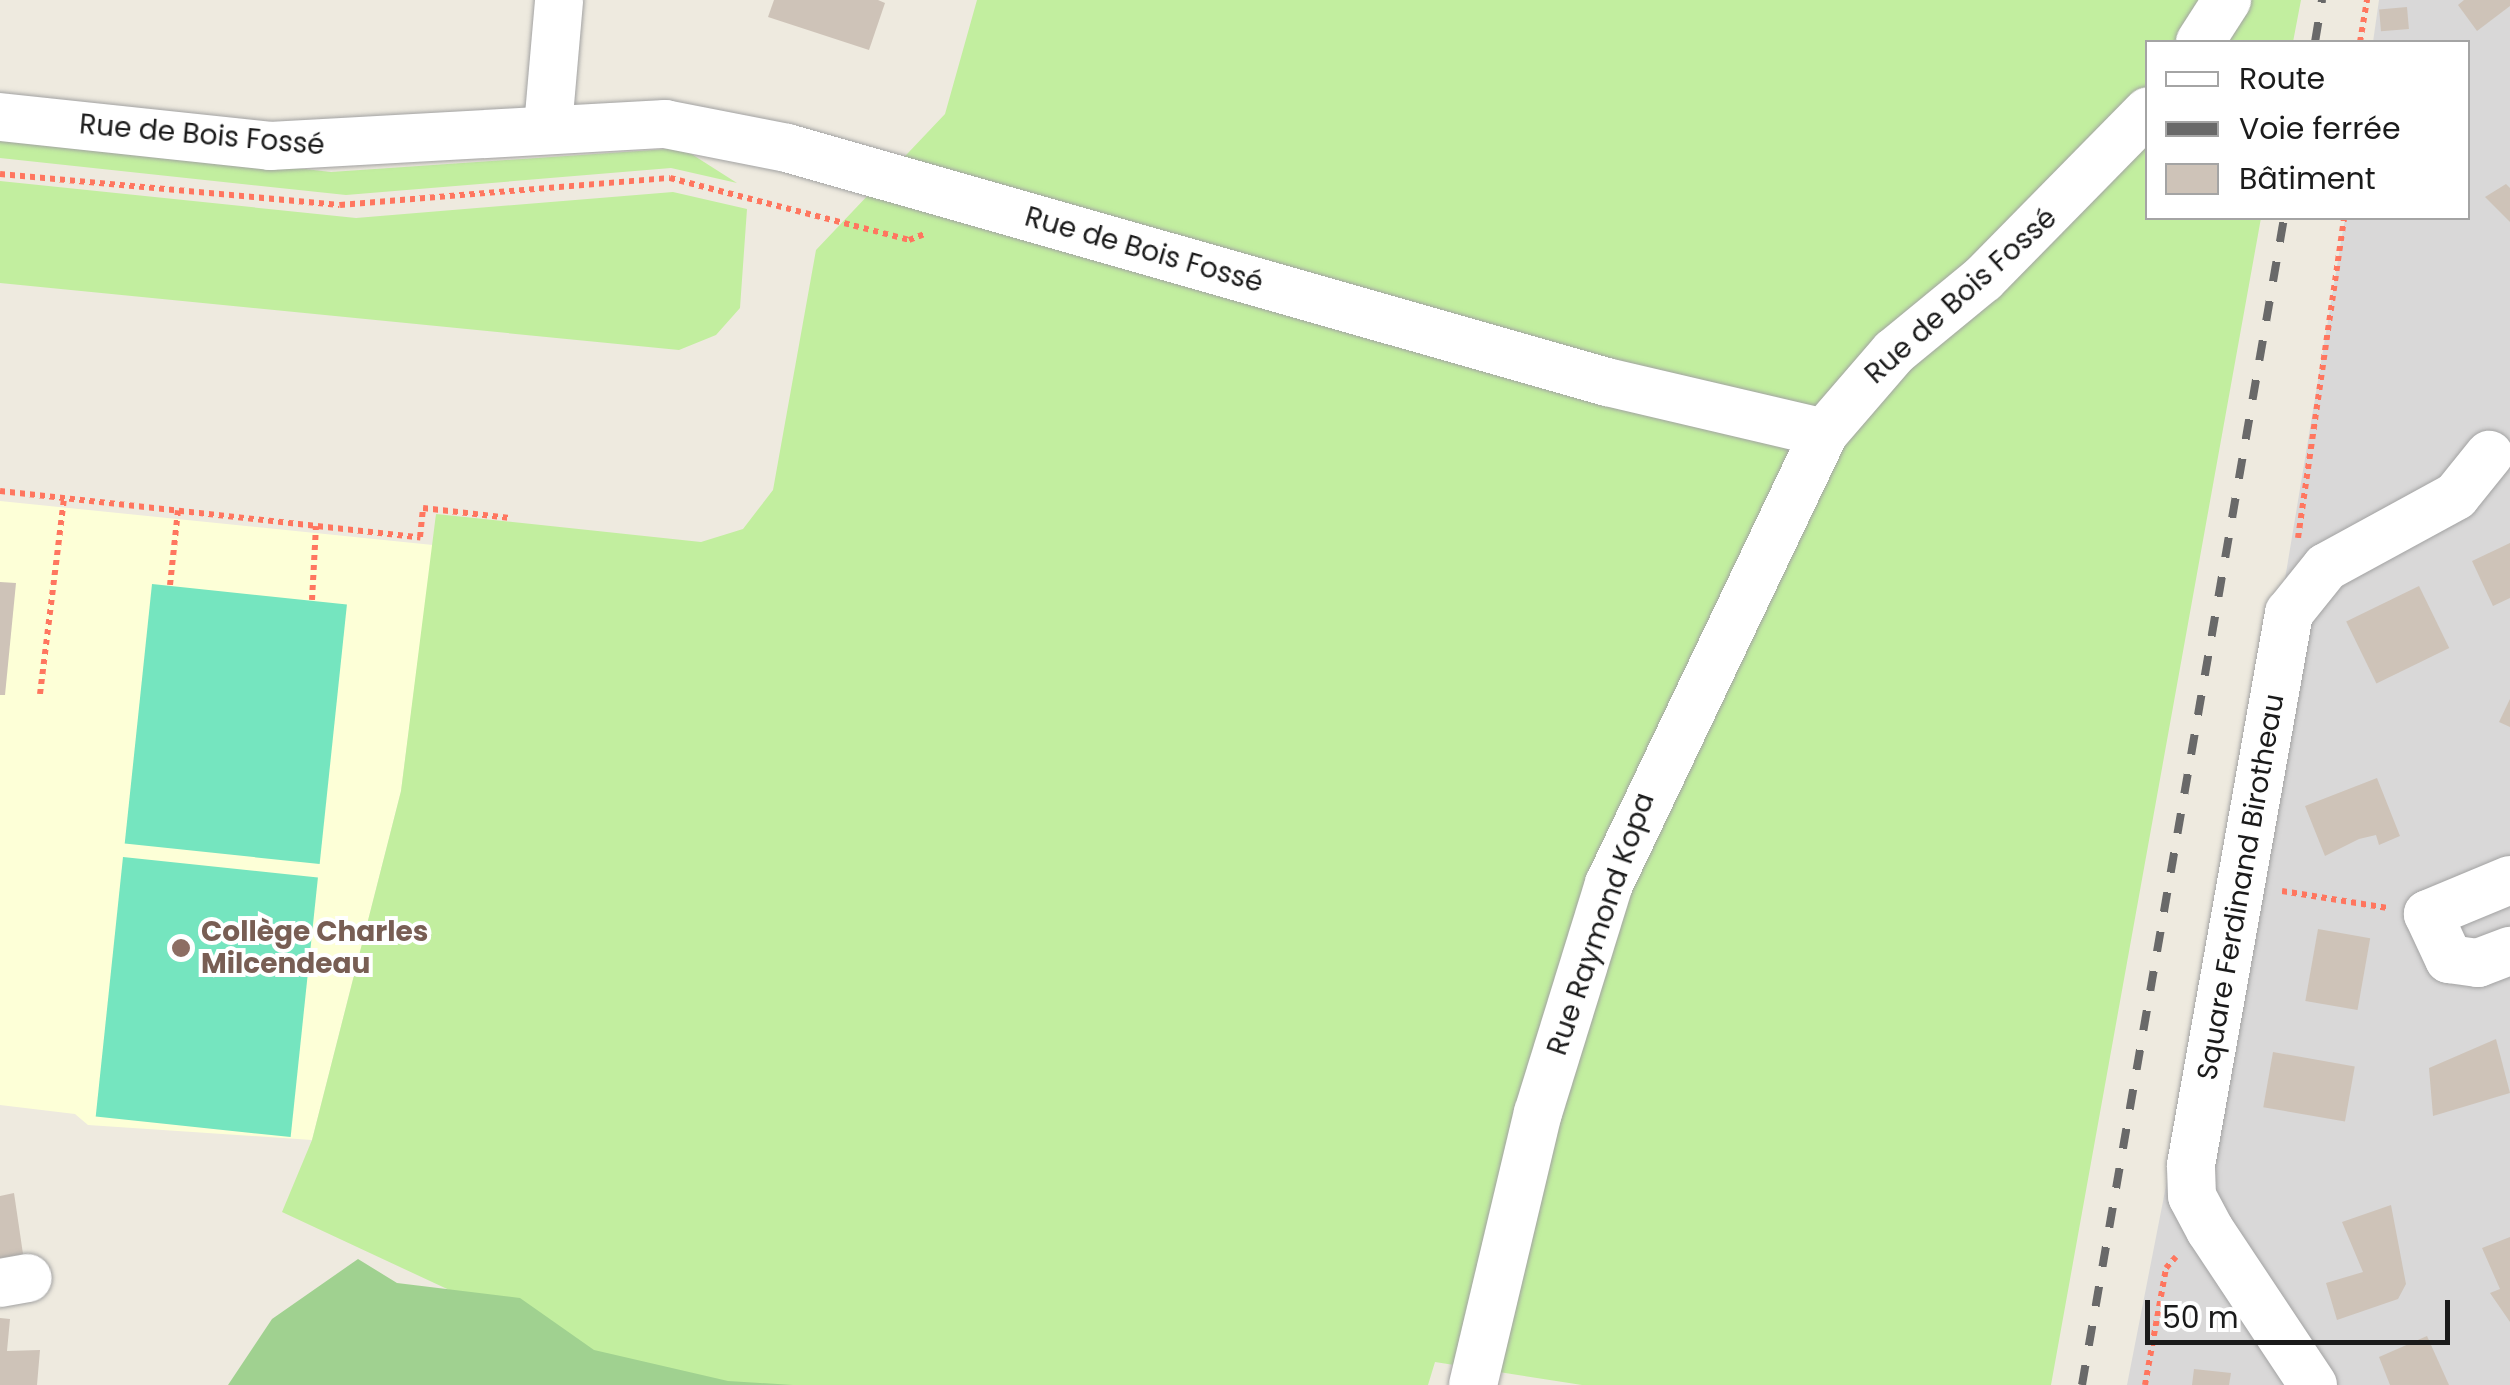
<!DOCTYPE html>
<meta charset="utf-8">
<style>
body{margin:0}
#map{position:relative;width:2510px;height:1385px;overflow:hidden;background:#eeeadf;font-family:Poppins,sans-serif}
div>[style]{position:absolute}
[style*='--x']{left:calc(var(--x)*1px);top:calc(var(--y)*1px);width:calc(var(--w)*1px);rotate:calc(var(--a)*1deg)}
.residential>*{inset:0;background:#d9d8d8}
.education>*{inset:0;background:#fdffd7}
.grass>*{inset:0;background:#c2ee9f}
.forest>*{inset:0;background:#a0d190}
.pitch>*{inset:0;background:#75e5bf;transform-origin:0 0}
.building>*{inset:0;background:#cec3b8;transform-origin:0 0}
.path>*{height:6px;margin-top:-3px;transform-origin:0;background:repeating-linear-gradient(90deg,#ff765f 0 5px,transparent 0 10px)}
.roads{filter:drop-shadow(0 0 2px #a2a2a2) drop-shadow(0 0 2px #a2a2a2)}
.minor>*{height:48px;margin:-24px;padding:0 24px;transform-origin:24px;border-radius:24px;background:#fff}
.rail>*{height:8px;margin-top:-4px;transform-origin:0;background:repeating-linear-gradient(90deg,#696969 0 20px,transparent 0 40px)}
.dots>*{width:28px;height:28px;translate:-50% -50%;box-sizing:border-box;border:5px solid #fff;border-radius:50%}
span{translate:-50% -50%;white-space:nowrap;text-align:center;line-height:1.15;-webkit-text-stroke:8px #fff;paint-order:stroke}
.street-label{font-size:28px;color:#1b1b1b}
.education-label{font-size:28px;color:#785e54;font-weight:700}
.left{translate:0 -50%;text-align:left}
.legend{position:absolute;left:2145px;top:40px;width:325px;height:180px;box-sizing:border-box;background:#fff;border:2px solid #a4a4a4;margin:0;padding:12px 18px;list-style:none;font-size:30px;color:#1b1b1b}
.legend li{display:flex;align-items:center;gap:20px;height:50px}
.legend b{width:50px;border:2px solid #a4a4a4}
.scale{position:absolute;left:2145px;top:1300px;width:305px;height:45px;box-sizing:border-box;border:5px solid #1b1b1b;border-top:0;padding-left:12px;font-size:30px;line-height:35px;white-space:nowrap;color:#1b1b1b;-webkit-text-stroke:8px #fff;paint-order:stroke}
</style>
<div id="map">
<div class="residential">
<div style="clip-path:polygon(2379px 0,2510px 0,2510px 1385px,2127px 1385px,2285px 579px,2345px 218px,2468px 218px,2468px 42px,2373px 42px)"></div>
</div>
<div class="education">
<div style="clip-path:polygon(0 501px,433px 545px,401px 791px,312px 1140px,88px 1125px,75px 1114px,0 1105px)"></div>
</div>
<div class="grass">
<div style="clip-path:polygon(977px 0,2301px 0,2293px 42px,2148px 42px,2148px 218px,2261px 218px,2051px 1385px,1582px 1385px,1435px 1362px,1428px 1385px,653px 1385px,282px 1212px,312px 1140px,401px 791px,436px 514px,701px 542px,743px 529px,773px 490px,816px 250px,945px 114px)"></div>
<div style="clip-path:polygon(0 134px,331px 172px,682px 148px,737px 183px,671px 168px,346px 195px,0 158px)"></div>
<div style="clip-path:polygon(0 181px,356px 218px,673px 192px,747px 209px,740px 308px,716px 335px,679px 350px,0 283px)"></div>
</div>
<div class="forest">
<div style="clip-path:polygon(358px 1259px,397px 1283px,520px 1298px,594px 1350px,728px 1381px,793px 1385px,228px 1385px,272px 1319px)"></div>
</div>
<div class="pitch">
<div style="left:152px;top:584px;width:196px;height:261px;rotate:6deg"></div>
<div style="left:123px;top:857px;width:196px;height:261px;rotate:6deg"></div>
</div>
<div class="building">
<div style="clip-path:polygon(774px 0,878px 0,885px 3px,869px 50px,768px 17px)"></div>
<div style="clip-path:polygon(2464px 0,2510px 0,2510px 6px,2477px 31px,2458px 5px)"></div>
<div style="left:2407px;top:7px;width:22px;height:28px;rotate:85deg"></div>
<div style="clip-path:polygon(2506px 184px,2510px 188px,2510px 222px,2485px 197px)"></div>
<div style="clip-path:polygon(2510px 543px,2510px 598px,2493px 606px,2472px 561px)"></div>
<div style="clip-path:polygon(0 582px,16px 583px,5px 695px,0 695px)"></div>
<div style="left:2419px;top:586px;width:69px;height:81px;rotate:64deg"></div>
<div style="clip-path:polygon(2510px 699px,2510px 727px,2499px 722px)"></div>
<div style="clip-path:polygon(2377px 778px,2400px 836px,2379px 845px,2376px 835px,2359px 839px,2325px 856px,2305px 806px)"></div>
<div style="left:2318px;top:929px;width:53px;height:73px;rotate:10deg"></div>
<div style="clip-path:polygon(2496px 1039px,2510px 1093px,2433px 1116px,2429px 1068px)"></div>
<div style="left:2273px;top:1052px;width:83px;height:56px;rotate:10deg"></div>
<div style="clip-path:polygon(14px 1193px,23px 1254px,0 1258px,0 1196px)"></div>
<div style="clip-path:polygon(2391px 1205px,2406px 1284px,2398px 1299px,2337px 1320px,2326px 1283px,2363px 1272px,2342px 1222px)"></div>
<div style="clip-path:polygon(2510px 1237px,2510px 1322px,2490px 1293px,2500px 1289px,2482px 1248px)"></div>
<div style="clip-path:polygon(0 1318px,10px 1319px,7px 1351px,40px 1350px,37px 1385px,0 1385px)"></div>
<div style="clip-path:polygon(2427px 1336px,2449px 1385px,2390px 1385px,2379px 1357px)"></div>
<div style="clip-path:polygon(2194px 1369px,2231px 1373px,2229px 1385px,2192px 1385px)"></div>
</div>
<div class="path">
<div style="--x:2360;--y:42;--w:43;--a:-80.5"></div>
<div style="--x:0;--y:174;--w:341;--a:5.2"></div>
<div style="--x:340;--y:205;--w:331;--a:-4.7"></div>
<div style="--x:670;--y:178;--w:247;--a:14.5"></div>
<div style="--x:909;--y:240;--w:17;--a:-21"></div>
<div style="--x:0;--y:491;--w:423;--a:6.3"></div>
<div style="--x:420;--y:537;--w:29;--a:-84"></div>
<div style="--x:423;--y:508;--w:89;--a:6.5"></div>
<div style="--x:2298;--y:538;--w:323;--a:-81.8"></div>
<div style="--x:170;--y:585;--w:75;--a:-83.9"></div>
<div style="--x:312;--y:600;--w:74;--a:-86.9"></div>
<div style="--x:40;--y:694;--w:197;--a:-83"></div>
<div style="--x:2282;--y:891;--w:107;--a:9.1"></div>
<div style="--x:2145;--y:1385;--w:119;--a:-79.8"></div>
<div style="--x:2166;--y:1268;--w:15;--a:-48"></div>
</div>
<div class="roads">
<div class="minor">
<div style="--x:2200;--y:42;--w:50;--a:-57.3"></div>
<div style="--x:0;--y:117;--w:272;--a:6.1"></div>
<div style="--x:270;--y:146;--w:396;--a:-3.2"></div>
<div style="--x:665;--y:124;--w:124;--a:11.1"></div>
<div style="--x:787;--y:148;--w:853;--a:15.93"></div>
<div style="--x:1607;--y:382;--w:223;--a:13.2"></div>
<div style="--x:1824;--y:433;--w:107;--a:-49.2"></div>
<div style="--x:1894;--y:352;--w:115;--a:-39.4"></div>
<div style="--x:1983;--y:279;--w:235;--a:-45.5"></div>
<div style="--x:548;--y:127;--w:127;--a:-85"></div>
<div style="--x:2510;--y:880;--w:89;--a:157.5"></div>
<div style="--x:2428;--y:914;--w:50;--a:65"></div>
<div style="--x:2449;--y:959;--w:29;--a:8"></div>
<div style="--x:2478;--y:963;--w:34;--a:-21"></div>
<div style="--x:0;--y:1283;--w:28;--a:-10"></div>
<div style="--x:1473;--y:1385;--w:280;--a:-76.6"></div>
<div style="--x:1538;--y:1113;--w:240;--a:-72.8"></div>
<div style="--x:1609;--y:884;--w:500;--a:-64.5"></div>
<div style="--x:2313;--y:1385;--w:186;--a:-123.6"></div>
<div style="--x:2210;--y:1230;--w:38;--a:-118"></div>
<div style="--x:2192;--y:1196;--w:31;--a:-92"></div>
<div style="--x:2191;--y:1165;--w:561;--a:-79.93"></div>
<div style="--x:2289;--y:613;--w:59;--a:-51.2"></div>
<div style="--x:2326;--y:567;--w:148;--a:-28.6"></div>
<div style="--x:2456;--y:496;--w:53;--a:-51.2"></div>
</div>
</div>
<div class="rail">
<div style="--x:2315;--y:42;--w:43;--a:-80.5"></div>
<div style="--x:2082;--y:1385;--w:1184;--a:-80.18"></div>
</div>
<div class="dots">
<div style="left:181px;top:948px;background:#8d6e63"></div>
</div>
<div class="street-label">
<span style="left:202px;top:135px;rotate:5deg">Rue de Bois Fossé</span>
<span style="left:1144px;top:250px;rotate:16deg">Rue de Bois Fossé</span>
<span style="left:1961px;top:296px;rotate:-42deg">Rue de Bois Fossé</span>
<span style="left:2241px;top:887px;rotate:-80deg">Square Ferdinand Birotheau</span>
<span style="left:1601px;top:924px;rotate:-71deg">Rue Raymond Kopa</span>
</div>
<div class="education-label">
<span class="left" style="left:201px;top:948px">Collège Charles<br>Milcendeau</span>
</div>
<ul class="legend">
<li><b style="height:12px;background:#fff"></b>Route</li>
<li><b style="height:12px;background:#696969"></b>Voie ferrée</li>
<li><b style="height:28px;background:#cec3b8"></b>Bâtiment</li>
</ul>
<div class="scale">50 m</div>
</div>
